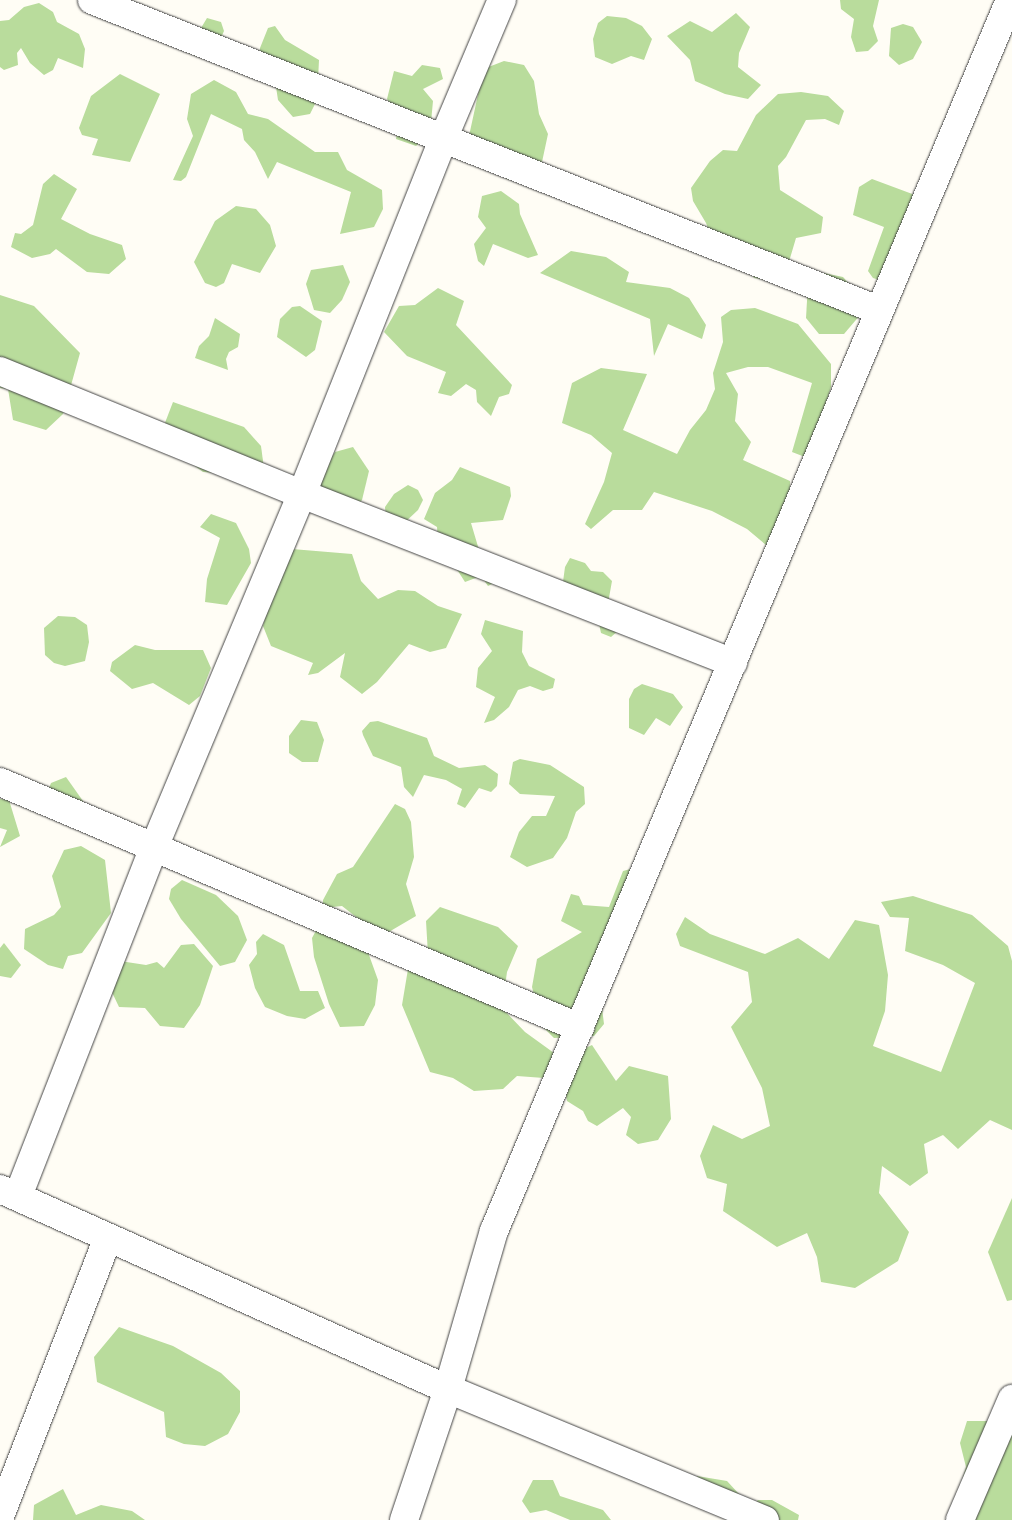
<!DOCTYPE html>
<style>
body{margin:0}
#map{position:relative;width:1012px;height:1520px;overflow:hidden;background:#fffdf5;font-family:Bitter,serif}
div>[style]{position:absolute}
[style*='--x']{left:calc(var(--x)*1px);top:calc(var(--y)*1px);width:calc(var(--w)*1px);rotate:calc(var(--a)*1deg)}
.forest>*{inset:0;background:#b9dc9c}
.roads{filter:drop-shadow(0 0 1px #444) drop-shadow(0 0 1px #444)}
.minor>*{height:28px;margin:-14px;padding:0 14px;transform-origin:14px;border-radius:14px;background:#fff}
span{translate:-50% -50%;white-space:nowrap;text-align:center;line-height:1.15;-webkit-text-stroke:5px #fff;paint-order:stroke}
</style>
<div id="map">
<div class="forest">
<div style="clip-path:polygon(840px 0,879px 0,873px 26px,878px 41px,868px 51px,856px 52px,851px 37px,854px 19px,841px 9px)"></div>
<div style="clip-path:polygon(39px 3px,53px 12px,57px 22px,79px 34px,85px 49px,83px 68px,58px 58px,53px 70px,44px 75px,30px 63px,21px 48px,17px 53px,18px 65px,4px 70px,0 67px,0 21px,9px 20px,24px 7px)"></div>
<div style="clip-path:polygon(736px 13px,750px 27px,739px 53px,738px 67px,761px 85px,748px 99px,725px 94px,695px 81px,690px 60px,667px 36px,690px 21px,712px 32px)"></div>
<div style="clip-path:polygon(607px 16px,626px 18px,642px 26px,652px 39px,644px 60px,631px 56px,612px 64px,595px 57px,593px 39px,598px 23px)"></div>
<div style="clip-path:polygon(207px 18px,221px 22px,224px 31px,220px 40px,198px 57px,184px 51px,185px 40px,195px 38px)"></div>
<div style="clip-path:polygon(903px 24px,913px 27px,922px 42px,913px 59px,899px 65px,889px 56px,891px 28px)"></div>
<div style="clip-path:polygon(275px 26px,285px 40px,319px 60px,317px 100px,310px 114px,293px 117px,278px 100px,274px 74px,258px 69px,260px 48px,268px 28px)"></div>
<div style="clip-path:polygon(504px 61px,524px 65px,534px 81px,539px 114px,548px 134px,542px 162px,509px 180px,494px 172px,469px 136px,482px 76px,486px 68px)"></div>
<div style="clip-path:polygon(422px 65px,440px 68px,443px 79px,423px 89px,433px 101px,430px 133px,416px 146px,396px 139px,400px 118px,387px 99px,394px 71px,412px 76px)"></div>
<div style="clip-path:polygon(120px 74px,160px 94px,130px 162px,92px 155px,98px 139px,82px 135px,79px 128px,91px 96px)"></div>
<div style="clip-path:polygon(214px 80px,236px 92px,248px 114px,268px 119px,315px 152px,338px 152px,347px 170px,382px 190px,383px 209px,374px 227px,340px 234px,351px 192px,277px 162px,268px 179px,255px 152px,244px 140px,242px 129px,211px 114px,186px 177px,181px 181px,173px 180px,193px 136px,187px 119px,191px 94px)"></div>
<div style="clip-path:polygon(801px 92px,828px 96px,844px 111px,839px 125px,825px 119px,806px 120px,786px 157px,778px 166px,780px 190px,823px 217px,821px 233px,796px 238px,783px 282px,754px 278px,742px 258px,717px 251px,706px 223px,693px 201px,691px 188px,710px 161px,723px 150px,737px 151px,756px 115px,778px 94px)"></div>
<div style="clip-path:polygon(54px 174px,77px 189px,61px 219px,90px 234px,122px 245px,126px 259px,109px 274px,87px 272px,56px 249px,50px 254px,32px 258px,11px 247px,15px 233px,21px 234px,33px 225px,43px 184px)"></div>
<div style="clip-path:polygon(872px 179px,915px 195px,892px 284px,873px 278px,868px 271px,884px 227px,853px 215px,859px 187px)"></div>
<div style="clip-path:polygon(501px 191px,519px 204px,520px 214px,538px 255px,528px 258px,493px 244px,484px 266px,478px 261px,474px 244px,486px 228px,478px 217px,482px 196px)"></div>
<div style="clip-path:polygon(236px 206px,256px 209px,270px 225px,276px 246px,260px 273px,232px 264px,224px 283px,216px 287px,205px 283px,194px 262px,215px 221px)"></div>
<div style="clip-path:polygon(571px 251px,606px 257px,629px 272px,626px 282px,670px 288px,689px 298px,706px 325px,702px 339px,668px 324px,654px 356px,650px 319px,540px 273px)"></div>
<div style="clip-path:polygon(343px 265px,350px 282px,342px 300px,330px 313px,314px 310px,306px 284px,311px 270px)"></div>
<div style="clip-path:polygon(824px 273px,843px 277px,860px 296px,861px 314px,844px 334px,819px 334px,806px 318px,808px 284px)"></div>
<div style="clip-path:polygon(438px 288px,464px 301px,456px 325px,512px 385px,509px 394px,499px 397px,491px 416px,477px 402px,476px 390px,466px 384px,451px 396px,438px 393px,446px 372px,407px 356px,384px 332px,399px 306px,415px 305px)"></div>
<div style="clip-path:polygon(0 295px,34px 306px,80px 353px,63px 414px,46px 430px,13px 420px,8px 389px,0 388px)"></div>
<div style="clip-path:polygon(300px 306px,322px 321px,315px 350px,306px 357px,277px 337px,280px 319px,292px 307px)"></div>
<div style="clip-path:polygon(755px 308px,798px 324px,831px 364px,831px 387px,815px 438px,805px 457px,792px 452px,812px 383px,768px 367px,748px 367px,726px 373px,738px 394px,735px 421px,751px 442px,743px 460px,790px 481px,789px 547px,766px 545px,747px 529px,712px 511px,654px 492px,642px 510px,613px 510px,591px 529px,585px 524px,604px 482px,612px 453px,591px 435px,562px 423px,572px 383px,601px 368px,647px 374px,623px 430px,677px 454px,690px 430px,706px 410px,715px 389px,713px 373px,723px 342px,721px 317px,731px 310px)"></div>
<div style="clip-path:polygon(215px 318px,240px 334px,238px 347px,229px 352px,226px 359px,228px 370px,195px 358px,199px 346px,209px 336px)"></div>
<div style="clip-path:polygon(173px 402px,244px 427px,261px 446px,265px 476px,203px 472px,180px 455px,163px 428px)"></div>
<div style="clip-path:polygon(353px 447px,369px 471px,362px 500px,346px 519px,319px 492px,321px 473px,335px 452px)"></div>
<div style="clip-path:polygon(460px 467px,510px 487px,511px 496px,503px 520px,471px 523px,482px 560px,496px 582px,488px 586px,481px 576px,465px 582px,438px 540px,437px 527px,424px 519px,435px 493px,452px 480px)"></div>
<div style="clip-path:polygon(408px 485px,418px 490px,423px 500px,418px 510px,402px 525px,386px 520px,385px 507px,394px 494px)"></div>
<div style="clip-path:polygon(211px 514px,236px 523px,249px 549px,251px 563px,227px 605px,205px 602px,207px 579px,220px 538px,200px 527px)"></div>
<div style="clip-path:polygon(292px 549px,352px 554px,361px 581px,378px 599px,398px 590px,415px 591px,438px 606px,462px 614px,446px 648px,430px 652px,409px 644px,377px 682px,362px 694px,340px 677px,345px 653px,318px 673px,308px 675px,313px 663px,271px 646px,263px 626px,274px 578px)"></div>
<div style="clip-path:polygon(570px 558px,585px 563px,591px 571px,603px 572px,612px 581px,607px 609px,619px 630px,611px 637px,601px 633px,598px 619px,562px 589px,565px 567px)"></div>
<div style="clip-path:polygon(58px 616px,75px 617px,87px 625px,89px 642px,85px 661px,65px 666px,54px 663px,45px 655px,44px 628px)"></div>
<div style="clip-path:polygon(485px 620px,523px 631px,522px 652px,529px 666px,555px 679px,553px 688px,543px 691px,530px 686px,518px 690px,509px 707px,494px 720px,484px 723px,495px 697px,476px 687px,478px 668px,492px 651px,481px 634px)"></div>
<div style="clip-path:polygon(135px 645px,155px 650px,203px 650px,211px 668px,200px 696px,189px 705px,153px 683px,132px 689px,110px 671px,112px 662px)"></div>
<div style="clip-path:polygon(642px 684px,673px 694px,683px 707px,670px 726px,656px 718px,644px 735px,629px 728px,629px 699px,634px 689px)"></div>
<div style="clip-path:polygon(301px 720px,317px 722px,324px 740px,318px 762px,302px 762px,289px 753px,289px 736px)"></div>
<div style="clip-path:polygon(378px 721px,427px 738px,434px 756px,459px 768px,485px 765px,498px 774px,497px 786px,491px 792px,479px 788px,465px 808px,457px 804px,462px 789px,446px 780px,424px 775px,413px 797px,404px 787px,401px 767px,373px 756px,363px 735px,362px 731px,370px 722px)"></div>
<div style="clip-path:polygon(520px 759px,550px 765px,584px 787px,585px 804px,576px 812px,567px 838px,553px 858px,527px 867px,510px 857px,519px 832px,532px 816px,546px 816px,555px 796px,520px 794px,509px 784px,513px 762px)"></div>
<div style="clip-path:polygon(66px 777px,83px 801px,84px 814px,48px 791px,51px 783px)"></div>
<div style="clip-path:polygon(0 799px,9px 800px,20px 836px,0 847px,7px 830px,0 828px)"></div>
<div style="clip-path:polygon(395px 804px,405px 809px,411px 822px,414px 857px,406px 884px,416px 916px,387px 933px,369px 927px,342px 906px,323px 908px,323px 900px,337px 874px,353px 867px)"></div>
<div style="clip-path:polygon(81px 846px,105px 860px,111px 913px,82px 953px,68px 956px,63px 969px,48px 965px,24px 949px,25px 929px,54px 915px,61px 907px,52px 876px,64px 850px)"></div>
<div style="clip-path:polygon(634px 868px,597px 968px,604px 1024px,594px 1036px,554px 1038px,542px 1026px,532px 987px,537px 959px,582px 932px,561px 921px,571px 894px,579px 896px,583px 905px,609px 907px,623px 871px)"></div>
<div style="clip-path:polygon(182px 880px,216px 895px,238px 916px,247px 940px,235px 962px,220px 966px,181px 919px,169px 899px,171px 889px)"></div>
<div style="clip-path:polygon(913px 896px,972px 915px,1008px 946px,1012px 961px,1012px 1130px,990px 1120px,958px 1149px,943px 1135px,924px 1144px,928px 1173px,910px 1186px,882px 1166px,879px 1193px,909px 1232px,898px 1261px,855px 1288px,821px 1282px,817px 1257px,807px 1233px,777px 1247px,723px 1211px,727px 1184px,707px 1178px,700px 1156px,713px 1125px,742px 1139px,770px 1126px,762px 1088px,731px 1027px,752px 1002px,748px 972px,680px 946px,676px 934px,685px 917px,710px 934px,765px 954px,798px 938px,829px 959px,855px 920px,879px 925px,888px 975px,885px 1011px,873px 1046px,941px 1072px,975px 983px,943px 965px,905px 951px,909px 918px,890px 917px,881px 902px)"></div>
<div style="clip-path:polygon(440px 907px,498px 927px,518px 946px,507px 972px,502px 1008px,525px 1032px,554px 1053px,544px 1078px,517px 1076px,503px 1089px,474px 1091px,453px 1078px,430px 1072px,402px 1005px,408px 969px,428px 955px,426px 921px)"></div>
<div style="clip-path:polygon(320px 923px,367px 930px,369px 955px,378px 980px,375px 1005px,364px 1026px,340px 1027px,329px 1004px,314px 957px,312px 938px)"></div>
<div style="clip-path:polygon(263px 934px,284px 945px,300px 991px,318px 991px,325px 1008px,305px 1019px,287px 1016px,265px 1007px,255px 988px,249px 965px,257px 954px,256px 942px)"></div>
<div style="clip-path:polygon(4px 943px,21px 965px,11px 978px,0 976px,0 948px)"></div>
<div style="clip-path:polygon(194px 944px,213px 966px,200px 1005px,184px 1028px,160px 1026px,145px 1008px,119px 1007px,109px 986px,120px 961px,146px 965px,157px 962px,164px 968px,181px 945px)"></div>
<div style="clip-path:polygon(592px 1045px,616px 1081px,629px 1066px,668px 1076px,671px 1119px,658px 1140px,638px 1144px,626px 1135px,631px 1117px,623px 1108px,597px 1126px,588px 1121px,583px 1111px,567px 1101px,564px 1086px,577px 1052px)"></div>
<div style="clip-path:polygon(1012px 1198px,1012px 1300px,1007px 1301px,988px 1252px)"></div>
<div style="clip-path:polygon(119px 1327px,173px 1346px,221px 1373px,240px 1391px,240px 1412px,228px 1434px,205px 1446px,184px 1444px,166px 1437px,164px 1412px,97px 1382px,94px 1357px)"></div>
<div style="clip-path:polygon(967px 1421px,990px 1421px,1012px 1434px,1012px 1520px,971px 1520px,959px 1490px,966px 1467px,960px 1443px)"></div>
<div style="clip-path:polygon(697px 1476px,727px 1481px,751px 1507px,758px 1500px,772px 1500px,799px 1515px,798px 1520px,748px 1520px,700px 1483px)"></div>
<div style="clip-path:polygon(533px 1480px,553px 1480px,560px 1496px,603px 1510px,611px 1520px,570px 1520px,546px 1510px,530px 1513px,522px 1501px)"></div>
<div style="clip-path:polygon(63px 1489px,76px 1515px,101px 1505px,132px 1511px,145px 1520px,33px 1520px,34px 1505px)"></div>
</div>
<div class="roads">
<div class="minor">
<div style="--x:92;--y:0;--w:845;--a:21.52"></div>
<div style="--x:0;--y:371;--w:326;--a:22.2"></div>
<div style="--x:302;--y:494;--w:463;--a:21.4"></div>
<div style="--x:0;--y:782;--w:630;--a:22.98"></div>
<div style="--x:0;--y:1189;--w:491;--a:24.1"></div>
<div style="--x:448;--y:1389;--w:343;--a:22.5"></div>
<div style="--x:18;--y:1196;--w:377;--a:-68.7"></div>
<div style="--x:155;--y:845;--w:381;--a:-67.3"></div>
<div style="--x:302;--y:494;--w:384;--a:-68.3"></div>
<div style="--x:444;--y:137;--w:149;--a:-67.1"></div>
<div style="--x:0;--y:1516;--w:298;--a:-68.8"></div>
<div style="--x:404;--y:1520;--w:138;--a:-71.4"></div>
<div style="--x:448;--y:1389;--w:165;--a:-73.8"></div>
<div style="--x:494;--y:1231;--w:1335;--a:-67.26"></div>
<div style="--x:960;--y:1520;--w:132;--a:-66.7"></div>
</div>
</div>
</div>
